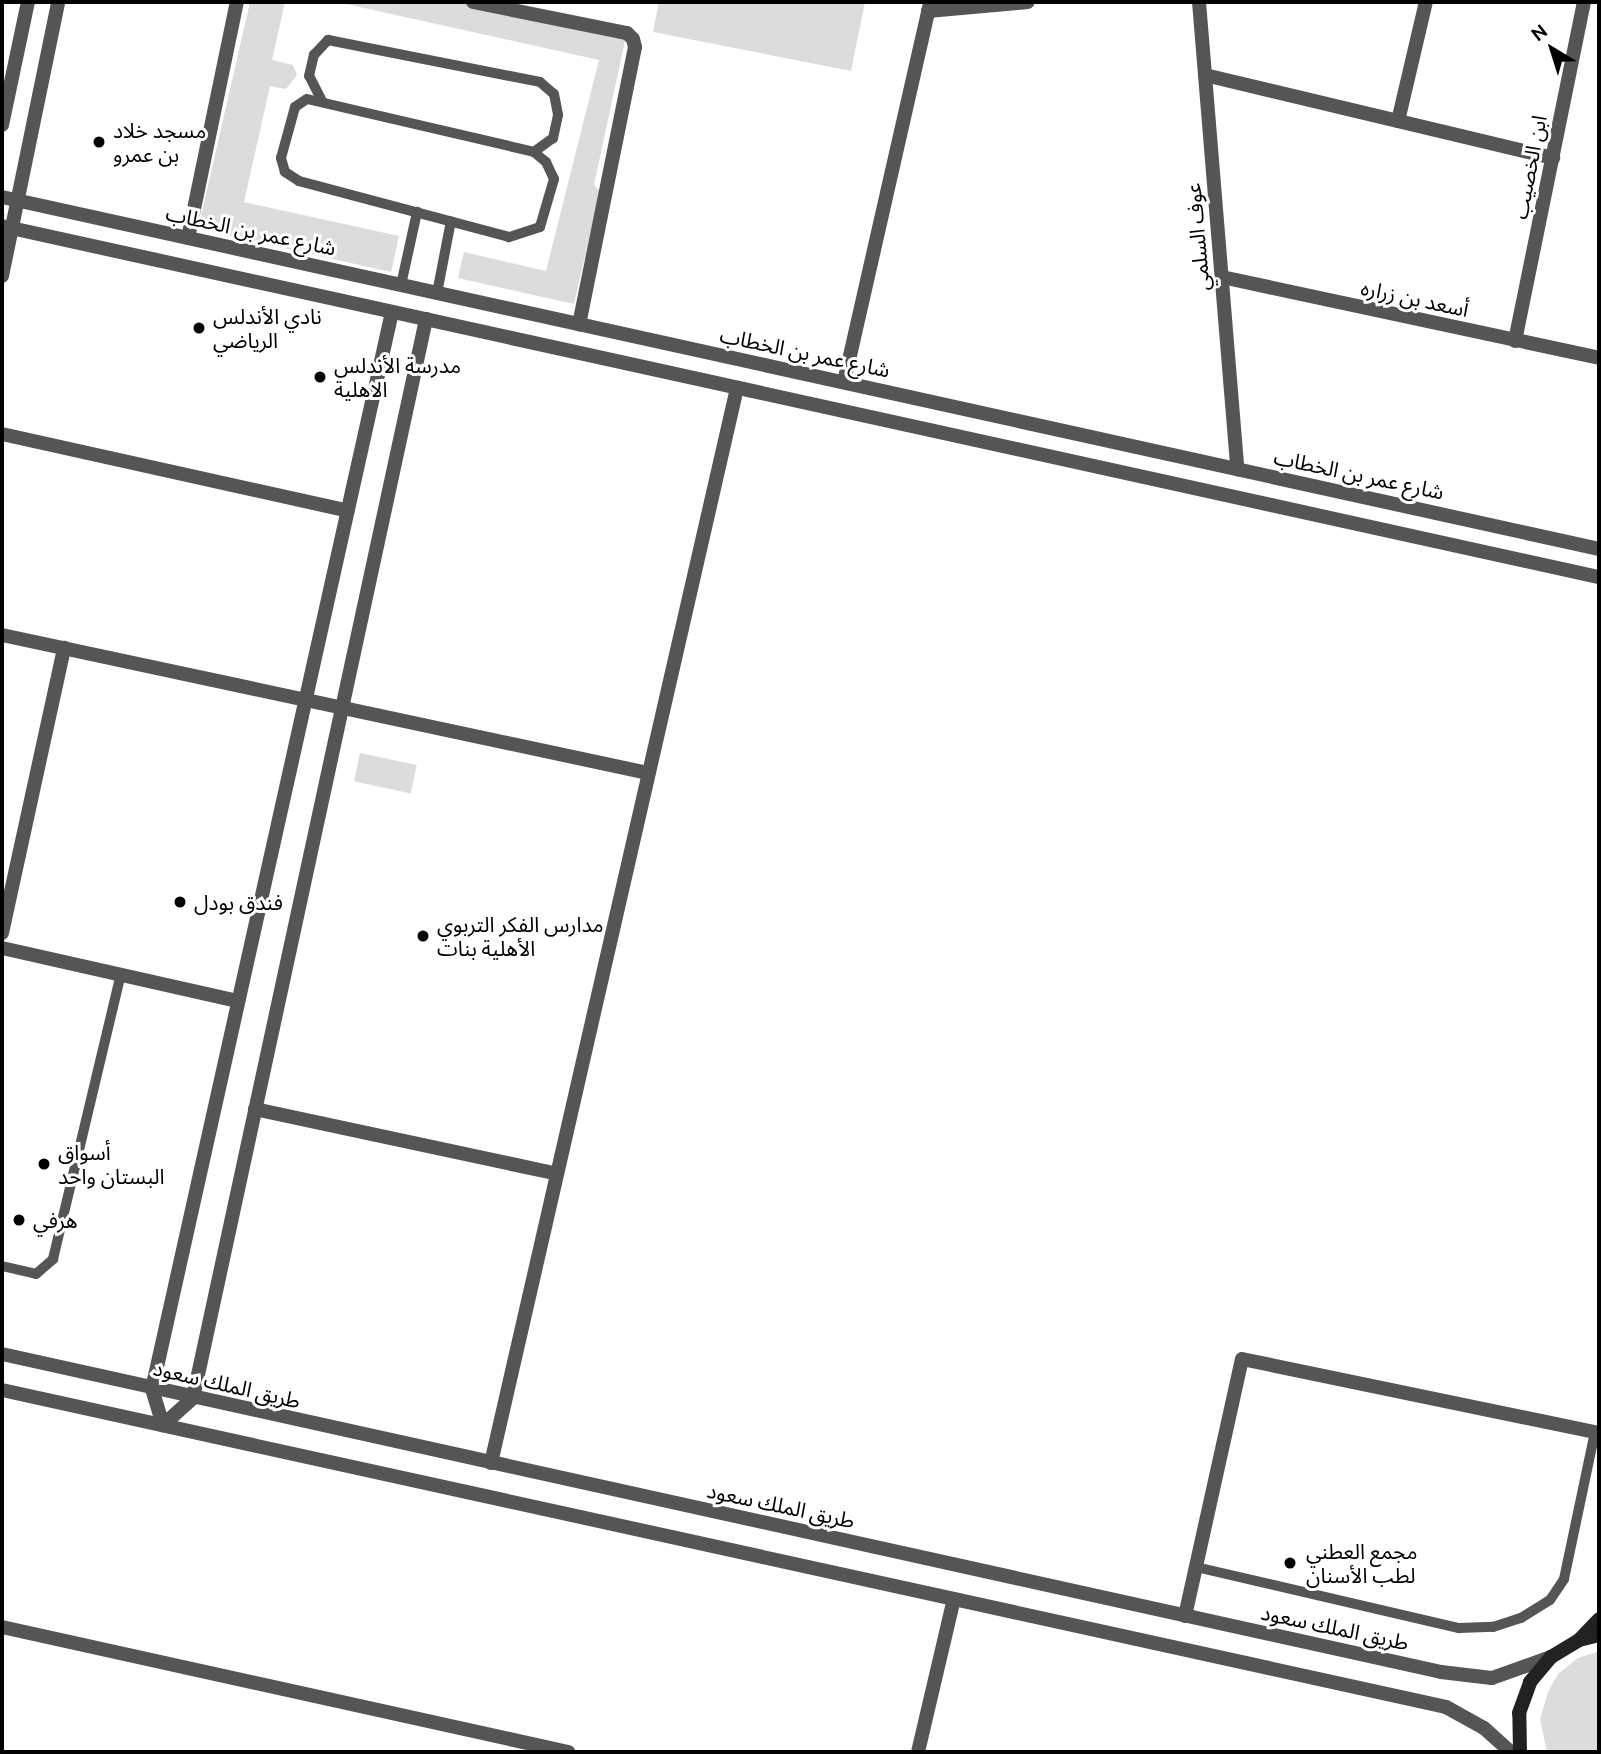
<!DOCTYPE html>
<meta charset="utf-8">
<style>
body{margin:0}
#map{position:relative;width:1601px;height:1754px;overflow:hidden;background:#fff;font-family:Ubuntu,"Noto Sans Arabic",sans-serif}
div>[style]{position:absolute}
[style*='--x']{left:calc(var(--x)*1px);top:calc(var(--y)*1px);width:calc(var(--w)*1px);rotate:calc(var(--a)*1deg)}
.green>*{inset:0;background:#dcdcdc;transform-origin:0 0}
.service>*{height:10px;margin:-5px;padding:0 5px;transform-origin:5px;border-radius:5px;background:#555}
.minor>*{height:14px;margin:-7px;padding:0 7px;transform-origin:7px;border-radius:7px;background:#555}
.tertiary>*{height:14px;margin:-7px;padding:0 7px;transform-origin:7px;border-radius:7px;background:#555}
.secondary>*{height:14px;margin:-7px;padding:0 7px;transform-origin:7px;border-radius:7px;background:#222}
.dots>*{width:19px;height:19px;translate:-50% -50%;box-sizing:border-box;border:4px solid #fff;border-radius:50%}
span{translate:-50% -50%;white-space:nowrap;text-align:center;line-height:1.15;-webkit-text-stroke:6px #fff;paint-order:stroke}
.poi-label{font-size:21px;color:#000}
.left{translate:0 -50%;text-align:left}
.street-label{font-size:21px;color:#000}
.frame{position:absolute;inset:0;border:4px solid #000;pointer-events:none}
.north{position:absolute;left:1517px;top:14px;width:70px;height:70px;-webkit-text-stroke:5px #fff;paint-order:stroke;rotate:322deg;font-size:19px;font-weight:700;line-height:28px;text-align:center;color:#000}
.north::after{content:'';display:block;margin:auto;width:24px;height:32px;background:#000;clip-path:polygon(50% 0,100% 100%,50% 72%,0 100%)}
</style>
<div id="map">
<div class="green">
<div style="clip-path:polygon(250px 2px,285px 2px,272px 60px,293px 65px,297px 75px,286px 89px,270px 86px,244px 202px,399px 236px,391px 272px,198px 229px)"></div>
<div style="clip-path:polygon(337px 2px,472px 2px,626px 36px,594px 185px,600px 192px,574px 304px,458px 278px,464px 252px,546px 271px,599px 60px)"></div>
<div style="clip-path:polygon(659px 2px,865px 2px,851px 71px,653px 32px)"></div>
<div style="left:360px;top:753px;width:58px;height:29px;rotate:12deg"></div>
<div style="clip-path:polygon(1599px 1651px,1599px 1752px,1547px 1752px,1540px 1719px,1548px 1692px,1558px 1674px,1578px 1658px)"></div>
</div>
<div class="service">
<div style="--x:307;--y:99;--w:233;--a:13.1"></div>
<div style="--x:534;--y:152;--w:16;--a:40"></div>
<div style="--x:546;--y:162;--w:19;--a:65"></div>
<div style="--x:554;--y:179;--w:50;--a:106.3"></div>
<div style="--x:540;--y:227;--w:33;--a:162"></div>
<div style="--x:509;--y:237;--w:217;--a:-165.1"></div>
<div style="--x:299;--y:181;--w:17;--a:-147"></div>
<div style="--x:285;--y:172;--w:15;--a:-106"></div>
<div style="--x:281;--y:158;--w:53;--a:-74.6"></div>
<div style="--x:295;--y:107;--w:14;--a:-34"></div>
<div style="--x:322;--y:101;--w:28;--a:-117"></div>
<div style="--x:309;--y:76;--w:22;--a:-77"></div>
<div style="--x:314;--y:55;--w:21;--a:-47"></div>
<div style="--x:328;--y:40;--w:216;--a:11.2"></div>
<div style="--x:540;--y:82;--w:18;--a:41"></div>
<div style="--x:554;--y:94;--w:21;--a:79"></div>
<div style="--x:558;--y:115;--w:24;--a:102"></div>
<div style="--x:553;--y:138;--w:24;--a:144"></div>
<div style="--x:401;--y:285;--w:75;--a:-77.6"></div>
<div style="--x:437;--y:293;--w:73;--a:-79"></div>
<div style="--x:2;--y:1266;--w:35;--a:13"></div>
<div style="--x:36;--y:1274;--w:23;--a:-41"></div>
<div style="--x:53;--y:1259;--w:293;--a:-76.6"></div>
<div style="--x:1196;--y:1567;--w:270;--a:13.1"></div>
<div style="--x:1459;--y:1628;--w:34;--a:-2"></div>
<div style="--x:1493;--y:1627;--w:29;--a:-18"></div>
<div style="--x:1521;--y:1618;--w:34;--a:-32"></div>
<div style="--x:1550;--y:1600;--w:25;--a:-56"></div>
<div style="--x:1564;--y:1579;--w:150;--a:-78.1"></div>
</div>
<div class="minor">
<div style="--x:473;--y:2;--w:157;--a:11.4"></div>
<div style="--x:627;--y:33;--w:8;--a:45"></div>
<div style="--x:633;--y:39;--w:8;--a:76"></div>
<div style="--x:635;--y:47;--w:283;--a:101.4"></div>
<div style="--x:1199;--y:2;--w:469;--a:85.3"></div>
<div style="--x:928;--y:11;--w:100;--a:-5.1"></div>
<div style="--x:1205;--y:75;--w:358;--a:13.4"></div>
<div style="--x:1398;--y:121;--w:122;--a:-76.8"></div>
<div style="--x:188;--y:238;--w:241;--a:-78.3"></div>
<div style="--x:1222;--y:277;--w:386;--a:12.1"></div>
<div style="--x:392;--y:312;--w:1103;--a:102.56"></div>
<div style="--x:152;--y:1389;--w:38;--a:73"></div>
<div style="--x:163;--y:1425;--w:40;--a:-42"></div>
<div style="--x:193;--y:1398;--w:1104;--a:-77.81"></div>
<div style="--x:1515;--y:341;--w:346;--a:-78.5"></div>
<div style="--x:844;--y:382;--w:390;--a:-77.2"></div>
<div style="--x:2;--y:434;--w:354;--a:12.5"></div>
<div style="--x:2;--y:635;--w:661;--a:12.06"></div>
<div style="--x:2;--y:933;--w:292;--a:-77.7"></div>
<div style="--x:2;--y:948;--w:242;--a:12.7"></div>
<div style="--x:255;--y:1109;--w:309;--a:12.1"></div>
<div style="--x:491;--y:1463;--w:1103;--a:-77.11"></div>
<div style="--x:1185;--y:1616;--w:263;--a:-77.5"></div>
<div style="--x:1242;--y:1359;--w:365;--a:11.7"></div>
<div style="--x:2;--y:1627;--w:580;--a:12.45"></div>
<div style="--x:918;--y:1752;--w:157;--a:-76.8"></div>
</div>
<div class="tertiary">
<div style="--x:2;--y:125;--w:126;--a:-78.1"></div>
<div style="--x:2;--y:197;--w:1635;--a:12.43"></div>
<div style="--x:2;--y:226;--w:1635;--a:12.4"></div>
<div style="--x:2;--y:276;--w:280;--a:-78.4"></div>
<div style="--x:2;--y:1354;--w:1474;--a:12.46"></div>
<div style="--x:1441;--y:1672;--w:51;--a:6.7"></div>
<div style="--x:1492;--y:1678;--w:63;--a:-19.6"></div>
<div style="--x:2;--y:1390;--w:1478;--a:12.38"></div>
<div style="--x:1446;--y:1707;--w:43;--a:28.9"></div>
<div style="--x:1484;--y:1728;--w:36;--a:42"></div>
</div>
<div class="secondary">
<div style="--x:1579;--y:1640;--w:29;--a:-46"></div>
<div style="--x:1520;--y:1752;--w:39;--a:-91"></div>
<div style="--x:1519;--y:1713;--w:33;--a:-70"></div>
<div style="--x:1530;--y:1682;--w:33;--a:-50"></div>
<div style="--x:1551;--y:1657;--w:33;--a:-31"></div>
<div style="--x:1579;--y:1640;--w:21;--a:-14"></div>
</div>
<div class="dots">
<div style="left:99px;top:142px;background:#000"></div>
<div style="left:199px;top:328px;background:#000"></div>
<div style="left:320px;top:377px;background:#000"></div>
<div style="left:180px;top:902px;background:#000"></div>
<div style="left:423px;top:936px;background:#000"></div>
<div style="left:44px;top:1164px;background:#000"></div>
<div style="left:19px;top:1220px;background:#000"></div>
<div style="left:1290px;top:1563px;background:#000"></div>
</div>
<div class="poi-label">
<span class="left" style="left:113px;top:142px">مسجد خلاد<br>بن عمرو</span>
<span class="left" style="left:213px;top:328px">نادي الأندلس<br>الرياضي</span>
<span class="left" style="left:334px;top:377px">مدرسة الأندلس<br>الاهلية</span>
<span class="left" style="left:194px;top:902px">فندق بودل</span>
<span class="left" style="left:437px;top:936px">مدارس الفكر التربوي<br>الأهلية بنات</span>
<span class="left" style="left:58px;top:1164px">أسواق<br>البستان واحد</span>
<span class="left" style="left:33px;top:1220px">هرفي</span>
<span class="left" style="left:1306px;top:1563px">مجمع العطني<br>لطب الأسنان</span>
</div>
<div class="street-label">
<span style="left:1529px;top:167px;rotate:-79deg">ابن الخصيب</span>
<span style="left:251px;top:230px;rotate:12deg">شارع عمر بن الخطاب</span>
<span style="left:1197px;top:237px;rotate:-95deg">عوف السلمي</span>
<span style="left:1415px;top:298px;rotate:12deg">أسعد بن زراره</span>
<span style="left:805px;top:352px;rotate:12deg">شارع عمر بن الخطاب</span>
<span style="left:1359px;top:474px;rotate:12deg">شارع عمر بن الخطاب</span>
<span style="left:227px;top:1384px;rotate:13deg">طريق الملك سعود</span>
<span style="left:781px;top:1505px;rotate:12deg">طريق الملك سعود</span>
<span style="left:1335px;top:1627px;rotate:12deg">طريق الملك سعود</span>
</div>
<div class="frame"></div>
<div class="north">N</div>
</div>
